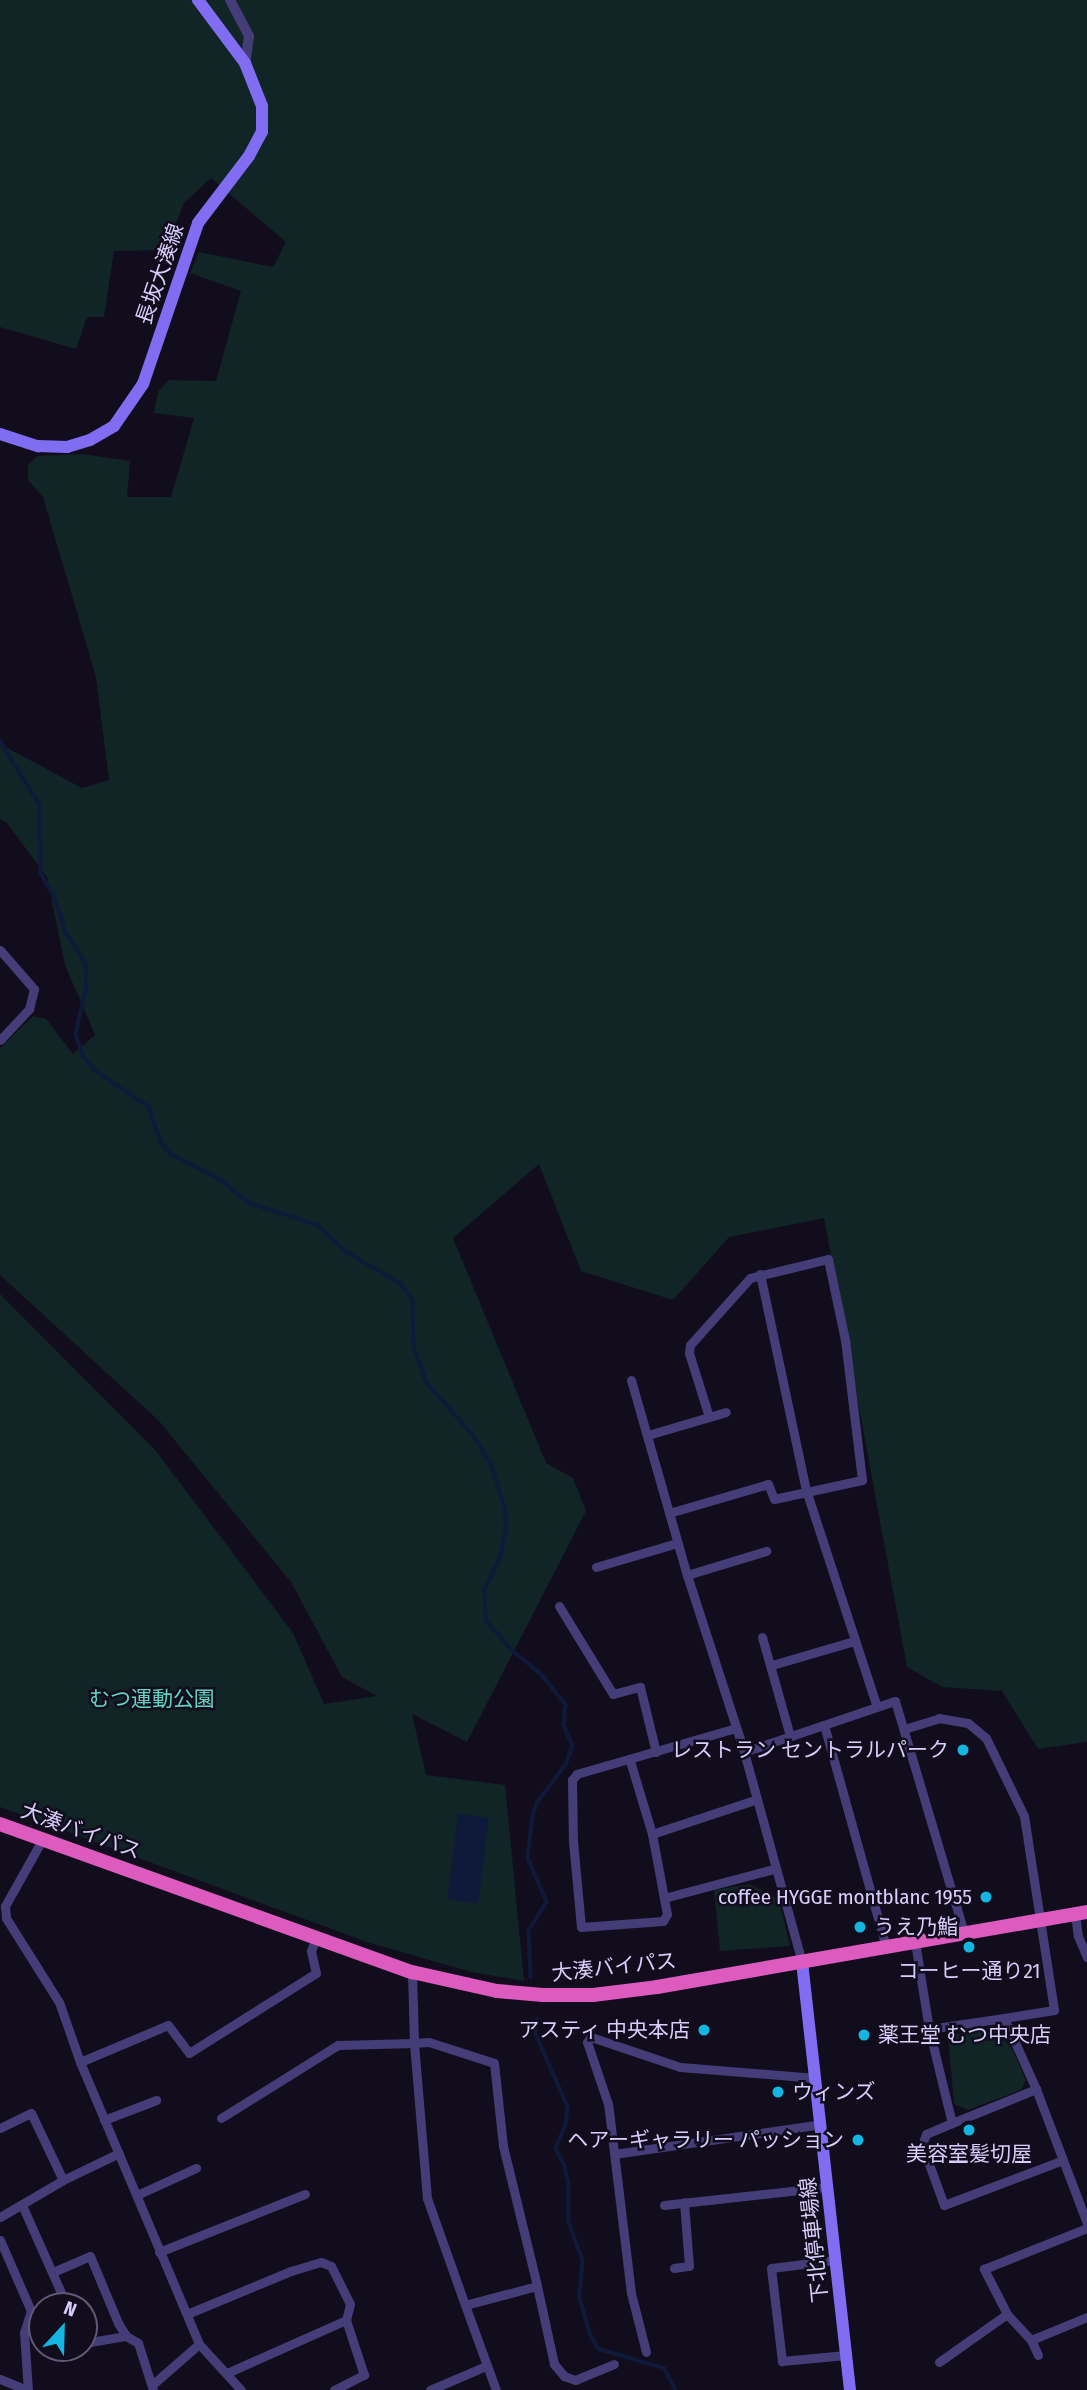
<!DOCTYPE html>
<meta charset="utf-8">
<style>
body{margin:0}
#map{position:relative;width:1087px;height:2390px;overflow:hidden;background:#120d1d;font-family:"Fira Sans Condensed","Noto Sans JP",sans-serif}
div>[style]{position:absolute}
[style*='--x']{left:calc(var(--x)*1px);top:calc(var(--y)*1px);width:calc(var(--w)*1px);rotate:calc(var(--a)*1deg)}
.green>*{inset:0;background:#112426}
.water>*{inset:0;background:#0f1a3a;transform-origin:0 0}
.stream>*{height:3.5px;margin:-1.75px;padding:0 1.75px;transform-origin:1.75px;border-radius:1.75px;background:#0f1a3a}
.minor>*{height:9px;margin:-4.5px;padding:0 4.5px;transform-origin:4.5px;border-radius:4.5px;background:#453d78}
.tertiary>*{height:10px;margin:-5px;padding:0 5px;transform-origin:5px;border-radius:5px;background:#453d78}
.secondary>*{height:12px;margin:-6px;padding:0 6px;transform-origin:6px;border-radius:6px;background:#806df2}
.trunk>*{height:14px;margin:-7px;padding:0 7px;transform-origin:7px;border-radius:7px;background:#dd5abf}
.dots>*{width:19px;height:19px;translate:-50% -50%;box-sizing:border-box;border:4px solid #120d1d;border-radius:50%}
span{translate:-50% -50%;white-space:nowrap;text-align:center;line-height:1.15;-webkit-text-stroke:5px #120d1d;paint-order:stroke}
.street-label{font-size:21px;color:#d8cefb}
.park-label{font-size:21px;color:#61d3c3}
.poi-label{font-size:21px;color:#d8cefb}
.right{translate:-100% -50%;text-align:right}
.left{translate:0 -50%;text-align:left}
.north{position:absolute;left:28px;top:2292px;width:70px;height:70px;box-sizing:border-box;background:#120d1d;border:2px solid #615a76;border-radius:50%;rotate:22deg;font-size:19px;font-weight:700;line-height:28px;text-align:center;color:#d8cefb}
.north::after{content:'';display:block;margin:auto;width:24px;height:32px;background:#14b5e0;clip-path:polygon(50% 0,100% 100%,50% 72%,0 100%)}
</style>
<div id="map">
<div class="green">
<div style="clip-path:polygon(0 0,1087px 0,1087px 1742px,1038px 1749px,1002px 1691px,942px 1687px,907px 1667px,824px 1218px,729px 1237px,673px 1300px,581px 1271px,539px 1164px,453px 1238px,546px 1463px,573px 1478px,586px 1511px,467px 1742px,412px 1714px,426px 1775px,505px 1785px,524px 1981px,471px 1972px,367px 1942px,0 1807px,0 1294px,156px 1451px,293px 1633px,324px 1704px,377px 1696px,342px 1677px,291px 1582px,159px 1421px,0 1275px,0 1048px,33px 1016px,46px 1019px,73px 1054px,95px 1035px,65px 965px,47px 877px,7px 823px,0 819px,0 744px,82px 788px,109px 780px,96px 677px,43px 497px,28px 480px,28px 465px,37px 456px,82px 454px,130px 461px,127px 497px,171px 497px,194px 418px,154px 413px,158px 392px,169px 380px,216px 381px,241px 291px,190px 273px,199px 252px,273px 267px,286px 242px,211px 178px,184px 203px,165px 250px,114px 251px,104px 317px,87px 317px,76px 349px,0 327px)"></div>
<div style="clip-path:polygon(750px 1884px,779px 1900px,790px 1946px,720px 1951px,714px 1890px)"></div>
<div style="clip-path:polygon(996px 2026px,1003px 2029px,1026px 2080px,1021px 2090px,968px 2110px,954px 2104px,948px 2035px)"></div>
</div>
<div class="water">
<div style="left:458px;top:1814px;width:31px;height:86px;rotate:7deg"></div>
</div>
<div class="stream">
<div style="--x:0;--y:741;--w:75;--a:58"></div>
<div style="--x:40;--y:805;--w:68;--a:89.2"></div>
<div style="--x:41;--y:873;--w:31;--a:61"></div>
<div style="--x:56;--y:900;--w:34;--a:73"></div>
<div style="--x:66;--y:932;--w:38;--a:58"></div>
<div style="--x:86;--y:964;--w:23;--a:88"></div>
<div style="--x:87;--y:987;--w:48;--a:103.2"></div>
<div style="--x:76;--y:1034;--w:24;--a:71"></div>
<div style="--x:84;--y:1057;--w:20;--a:49"></div>
<div style="--x:97;--y:1072;--w:63;--a:33.9"></div>
<div style="--x:149;--y:1107;--w:39;--a:71"></div>
<div style="--x:162;--y:1144;--w:13;--a:48"></div>
<div style="--x:171;--y:1154;--w:56;--a:27.5"></div>
<div style="--x:221;--y:1180;--w:36;--a:39"></div>
<div style="--x:249;--y:1203;--w:72;--a:17.7"></div>
<div style="--x:318;--y:1225;--w:37;--a:44"></div>
<div style="--x:345;--y:1251;--w:64;--a:30.2"></div>
<div style="--x:400;--y:1283;--w:21;--a:53"></div>
<div style="--x:413;--y:1300;--w:47;--a:88.8"></div>
<div style="--x:414;--y:1347;--w:38;--a:70"></div>
<div style="--x:427;--y:1383;--w:69;--a:48.5"></div>
<div style="--x:473;--y:1435;--w:36;--a:58"></div>
<div style="--x:492;--y:1466;--w:48;--a:73.1"></div>
<div style="--x:506;--y:1512;--w:20;--a:90"></div>
<div style="--x:506;--y:1532;--w:25;--a:102"></div>
<div style="--x:501;--y:1556;--w:38;--a:115"></div>
<div style="--x:485;--y:1590;--w:30;--a:88"></div>
<div style="--x:486;--y:1620;--w:37;--a:49"></div>
<div style="--x:510;--y:1648;--w:42;--a:40.2"></div>
<div style="--x:542;--y:1675;--w:38;--a:51"></div>
<div style="--x:566;--y:1705;--w:20;--a:96"></div>
<div style="--x:564;--y:1725;--w:23;--a:67"></div>
<div style="--x:573;--y:1746;--w:20;--a:110"></div>
<div style="--x:566;--y:1765;--w:46;--a:127.1"></div>
<div style="--x:538;--y:1802;--w:15;--a:110"></div>
<div style="--x:533;--y:1816;--w:42;--a:96.8"></div>
<div style="--x:528;--y:1858;--w:48;--a:66.6"></div>
<div style="--x:547;--y:1902;--w:34;--a:122"></div>
<div style="--x:529;--y:1931;--w:46;--a:87.5"></div>
<div style="--x:538;--y:2019;--w:15;--a:98"></div>
<div style="--x:536;--y:2034;--w:80;--a:66.3"></div>
<div style="--x:568;--y:2107;--w:18;--a:96"></div>
<div style="--x:566;--y:2125;--w:26;--a:113"></div>
<div style="--x:556;--y:2149;--w:19;--a:62"></div>
<div style="--x:565;--y:2166;--w:19;--a:78"></div>
<div style="--x:569;--y:2185;--w:37;--a:90"></div>
<div style="--x:569;--y:2222;--w:40;--a:69.8"></div>
<div style="--x:583;--y:2260;--w:38;--a:95"></div>
<div style="--x:580;--y:2298;--w:37;--a:74"></div>
<div style="--x:590;--y:2334;--w:17;--a:59"></div>
<div style="--x:599;--y:2349;--w:68;--a:16.3"></div>
<div style="--x:664;--y:2368;--w:25;--a:61"></div>
</div>
<div class="minor">
<div style="--x:0;--y:950;--w:52;--a:48.9"></div>
<div style="--x:34;--y:989;--w:21;--a:104"></div>
<div style="--x:29;--y:1009;--w:42;--a:133.1"></div>
<div style="--x:760;--y:1274;--w:221;--a:78"></div>
<div style="--x:806;--y:1490;--w:228;--a:71.9"></div>
<div style="--x:631;--y:1380;--w:203;--a:74"></div>
<div style="--x:687;--y:1575;--w:186;--a:72.1"></div>
<div style="--x:744;--y:1752;--w:218;--a:74.6"></div>
<div style="--x:648;--y:1435;--w:81;--a:-16.4"></div>
<div style="--x:669;--y:1513;--w:103;--a:-16.3"></div>
<div style="--x:768;--y:1484;--w:16;--a:68"></div>
<div style="--x:774;--y:1499;--w:90;--a:-12.2"></div>
<div style="--x:862;--y:1480;--w:141;--a:-96.9"></div>
<div style="--x:845;--y:1340;--w:83;--a:-101.9"></div>
<div style="--x:828;--y:1259;--w:80;--a:166.3"></div>
<div style="--x:750;--y:1278;--w:90;--a:131.8"></div>
<div style="--x:690;--y:1345;--w:8;--a:97"></div>
<div style="--x:689;--y:1353;--w:67;--a:72.6"></div>
<div style="--x:596;--y:1567;--w:84;--a:-16.5"></div>
<div style="--x:687;--y:1575;--w:83;--a:-16.9"></div>
<div style="--x:559;--y:1606;--w:103;--a:58.5"></div>
<div style="--x:613;--y:1694;--w:28;--a:-15"></div>
<div style="--x:640;--y:1687;--w:67;--a:76.2"></div>
<div style="--x:762;--y:1637;--w:103;--a:74.2"></div>
<div style="--x:772;--y:1665;--w:85;--a:-16.3"></div>
<div style="--x:824;--y:1725;--w:230;--a:74.4"></div>
<div style="--x:736;--y:1728;--w:166;--a:163.9"></div>
<div style="--x:577;--y:1774;--w:8;--a:130"></div>
<div style="--x:572;--y:1780;--w:61;--a:89.1"></div>
<div style="--x:573;--y:1841;--w:86;--a:84.7"></div>
<div style="--x:581;--y:1927;--w:82;--a:-4.2"></div>
<div style="--x:663;--y:1921;--w:8;--a:-60"></div>
<div style="--x:667;--y:1914;--w:16;--a:-101"></div>
<div style="--x:664;--y:1898;--w:114;--a:-14.8"></div>
<div style="--x:904;--y:1729;--w:37;--a:-17"></div>
<div style="--x:939;--y:1718;--w:29;--a:10"></div>
<div style="--x:968;--y:1723;--w:23;--a:40"></div>
<div style="--x:986;--y:1738;--w:87;--a:64"></div>
<div style="--x:1024;--y:1816;--w:196;--a:81.2"></div>
<div style="--x:1054;--y:2010;--w:51;--a:170.9"></div>
<div style="--x:1004;--y:2018;--w:78;--a:65.7"></div>
<div style="--x:1036;--y:2089;--w:143;--a:69.2"></div>
<div style="--x:744;--y:1752;--w:159;--a:-18.7"></div>
<div style="--x:895;--y:1701;--w:242;--a:73.4"></div>
<div style="--x:630;--y:1761;--w:76;--a:73.2"></div>
<div style="--x:652;--y:1834;--w:65;--a:79.4"></div>
<div style="--x:652;--y:1834;--w:108;--a:-18.3"></div>
<div style="--x:42;--y:1840;--w:76;--a:119.3"></div>
<div style="--x:5;--y:1906;--w:12;--a:85"></div>
<div style="--x:6;--y:1918;--w:99;--a:57.8"></div>
<div style="--x:59;--y:2002;--w:64;--a:70.7"></div>
<div style="--x:80;--y:2062;--w:306;--a:67.1"></div>
<div style="--x:199;--y:2344;--w:62;--a:47.6"></div>
<div style="--x:1075;--y:1913;--w:23;--a:83"></div>
<div style="--x:1078;--y:1936;--w:23;--a:67"></div>
<div style="--x:915;--y:1942;--w:88;--a:80.9"></div>
<div style="--x:929;--y:2029;--w:97;--a:76.3"></div>
<div style="--x:952;--y:2123;--w:28;--a:157"></div>
<div style="--x:926;--y:2134;--w:12;--a:110"></div>
<div style="--x:922;--y:2145;--w:64;--a:69.9"></div>
<div style="--x:944;--y:2205;--w:127;--a:-20.7"></div>
<div style="--x:929;--y:2029;--w:76;--a:-8.3"></div>
<div style="--x:429;--y:2042;--w:68;--a:17.9"></div>
<div style="--x:494;--y:2063;--w:83;--a:83.8"></div>
<div style="--x:503;--y:2146;--w:144;--a:76.3"></div>
<div style="--x:537;--y:2286;--w:74;--a:165.2"></div>
<div style="--x:465;--y:2305;--w:114;--a:-109.6"></div>
<div style="--x:427;--y:2198;--w:156;--a:-94.8"></div>
<div style="--x:414;--y:2043;--w:15;--a:-4"></div>
<div style="--x:80;--y:2062;--w:95;--a:-22.8"></div>
<div style="--x:168;--y:2025;--w:35;--a:53"></div>
<div style="--x:189;--y:2053;--w:150;--a:-32.2"></div>
<div style="--x:316;--y:1973;--w:23;--a:-103"></div>
<div style="--x:311;--y:1951;--w:15;--a:-70"></div>
<div style="--x:221;--y:2118;--w:138;--a:-32"></div>
<div style="--x:338;--y:2045;--w:76;--a:-1.5"></div>
<div style="--x:414;--y:2043;--w:71;--a:-91.6"></div>
<div style="--x:104;--y:2120;--w:56;--a:-21"></div>
<div style="--x:952;--y:2123;--w:91;--a:-22"></div>
<div style="--x:0;--y:2128;--w:34;--a:-26"></div>
<div style="--x:31;--y:2113;--w:74;--a:64.5"></div>
<div style="--x:614;--y:2154;--w:209;--a:-8.2"></div>
<div style="--x:137;--y:2195;--w:65;--a:-24.6"></div>
<div style="--x:22;--y:2205;--w:111;--a:66"></div>
<div style="--x:664;--y:2205;--w:165;--a:-6.3"></div>
<div style="--x:0;--y:2217;--w:73;--a:-30.4"></div>
<div style="--x:63;--y:2180;--w:62;--a:-25.7"></div>
<div style="--x:0;--y:2240;--w:77;--a:66.4"></div>
<div style="--x:31;--y:2311;--w:22;--a:108"></div>
<div style="--x:24;--y:2332;--w:58;--a:86.1"></div>
<div style="--x:159;--y:2252;--w:157;--a:-21.7"></div>
<div style="--x:835;--y:2260;--w:64;--a:172.9"></div>
<div style="--x:771;--y:2268;--w:94;--a:83.3"></div>
<div style="--x:782;--y:2361;--w:64;--a:-5.4"></div>
<div style="--x:674;--y:2268;--w:15;--a:-8"></div>
<div style="--x:689;--y:2266;--w:64;--a:-94.5"></div>
<div style="--x:53;--y:2272;--w:40;--a:-23.4"></div>
<div style="--x:90;--y:2256;--w:73;--a:67.3"></div>
<div style="--x:118;--y:2323;--w:15;--a:58"></div>
<div style="--x:126;--y:2336;--w:14;--a:30"></div>
<div style="--x:138;--y:2343;--w:49;--a:72.3"></div>
<div style="--x:537;--y:2286;--w:80;--a:77.7"></div>
<div style="--x:554;--y:2364;--w:16;--a:50"></div>
<div style="--x:564;--y:2376;--w:12;--a:20"></div>
<div style="--x:575;--y:2380;--w:42;--a:-22.3"></div>
<div style="--x:465;--y:2305;--w:90;--a:70"></div>
<div style="--x:187;--y:2314;--w:113;--a:-22.5"></div>
<div style="--x:291;--y:2271;--w:31;--a:-17"></div>
<div style="--x:321;--y:2262;--w:11;--a:22"></div>
<div style="--x:331;--y:2266;--w:42;--a:63.4"></div>
<div style="--x:350;--y:2304;--w:16;--a:104"></div>
<div style="--x:346;--y:2320;--w:130;--a:156"></div>
<div style="--x:1031;--y:2340;--w:61;--a:-22.3"></div>
<div style="--x:84;--y:2343;--w:43;--a:-9.5"></div>
<div style="--x:646;--y:2352;--w:61;--a:-104.3"></div>
<div style="--x:631;--y:2293;--w:190;--a:-96.9"></div>
<div style="--x:608;--y:2104;--w:65;--a:-108.7"></div>
<div style="--x:587;--y:2042;--w:6;--a:-51"></div>
<div style="--x:591;--y:2037;--w:94;--a:18.6"></div>
<div style="--x:680;--y:2067;--w:136;--a:4.6"></div>
<div style="--x:1038;--y:2355;--w:17;--a:-115"></div>
<div style="--x:1031;--y:2340;--w:35;--a:-133"></div>
<div style="--x:1007;--y:2314;--w:51;--a:-117.1"></div>
<div style="--x:984;--y:2269;--w:111;--a:-21.7"></div>
<div style="--x:939;--y:2362;--w:83;--a:-35.2"></div>
<div style="--x:0;--y:2379;--w:29;--a:22"></div>
<div style="--x:152;--y:2385;--w:62;--a:-41.1"></div>
<div style="--x:334;--y:2390;--w:34;--a:-27"></div>
<div style="--x:364;--y:2375;--w:58;--a:-108.1"></div>
<div style="--x:430;--y:2390;--w:61;--a:-23.2"></div>
</div>
<div class="tertiary">
<div style="--x:230;--y:0;--w:41;--a:62.2"></div>
<div style="--x:249;--y:36;--w:27;--a:98"></div>
</div>
<div class="secondary">
<div style="--x:0;--y:434;--w:40;--a:18"></div>
<div style="--x:38;--y:446;--w:29;--a:2"></div>
<div style="--x:67;--y:447;--w:24;--a:-17"></div>
<div style="--x:90;--y:440;--w:28;--a:-30"></div>
<div style="--x:114;--y:426;--w:51;--a:-55.4"></div>
<div style="--x:143;--y:384;--w:170;--a:-71.1"></div>
<div style="--x:198;--y:223;--w:84;--a:-52.7"></div>
<div style="--x:249;--y:156;--w:27;--a:-62"></div>
<div style="--x:262;--y:132;--w:26;--a:-90"></div>
<div style="--x:262;--y:106;--w:46;--a:-111.6"></div>
<div style="--x:245;--y:63;--w:79;--a:-126.7"></div>
<div style="--x:802;--y:1962;--w:431;--a:83.6"></div>
</div>
<div class="trunk">
<div style="--x:0;--y:1824;--w:438;--a:19.8"></div>
<div style="--x:412;--y:1972;--w:87;--a:12.6"></div>
<div style="--x:497;--y:1991;--w:46;--a:5"></div>
<div style="--x:543;--y:1995;--w:50;--a:0"></div>
<div style="--x:593;--y:1995;--w:64;--a:-7.1"></div>
<div style="--x:657;--y:1987;--w:436;--a:-9.9"></div>
</div>
<div class="dots">
<div style="left:963px;top:1750px;background:#14b5e0"></div>
<div style="left:986px;top:1897px;background:#14b5e0"></div>
<div style="left:860px;top:1927px;background:#14b5e0"></div>
<div style="left:969px;top:1947px;background:#14b5e0"></div>
<div style="left:704px;top:2030px;background:#14b5e0"></div>
<div style="left:864px;top:2035px;background:#14b5e0"></div>
<div style="left:778px;top:2092px;background:#14b5e0"></div>
<div style="left:969px;top:2130px;background:#14b5e0"></div>
<div style="left:858px;top:2140px;background:#14b5e0"></div>
</div>
<div class="street-label">
<span style="left:160px;top:274px;rotate:-71deg">長坂大湊線</span>
<span style="left:81px;top:1831px;rotate:20deg">大湊バイパス</span>
<span style="left:614px;top:1967px;rotate:-6deg">大湊バイパス</span>
<span style="left:814px;top:2240px;rotate:-96deg">下北停車場線</span>
</div>
<div class="park-label">
<span style="left:152px;top:1699px">むつ運動公園</span>
</div>
<div class="poi-label">
<span class="right" style="left:949px;top:1750px">レストラン セントラルパーク</span>
<span class="right" style="left:972px;top:1897px">coffee HYGGE montblanc 1955</span>
<span class="left" style="left:874px;top:1927px">うえ乃鮨</span>
<span style="left:969px;top:1971px">コーヒー通り21</span>
<span class="right" style="left:690px;top:2030px">アスティ 中央本店</span>
<span class="left" style="left:878px;top:2035px">薬王堂 むつ中央店</span>
<span class="left" style="left:792px;top:2092px">ウィンズ</span>
<span class="right" style="left:844px;top:2140px">ヘアーギャラリー パッション</span>
<span style="left:969px;top:2154px">美容室髪切屋</span>
</div>
<div class="north">N</div>
</div>
